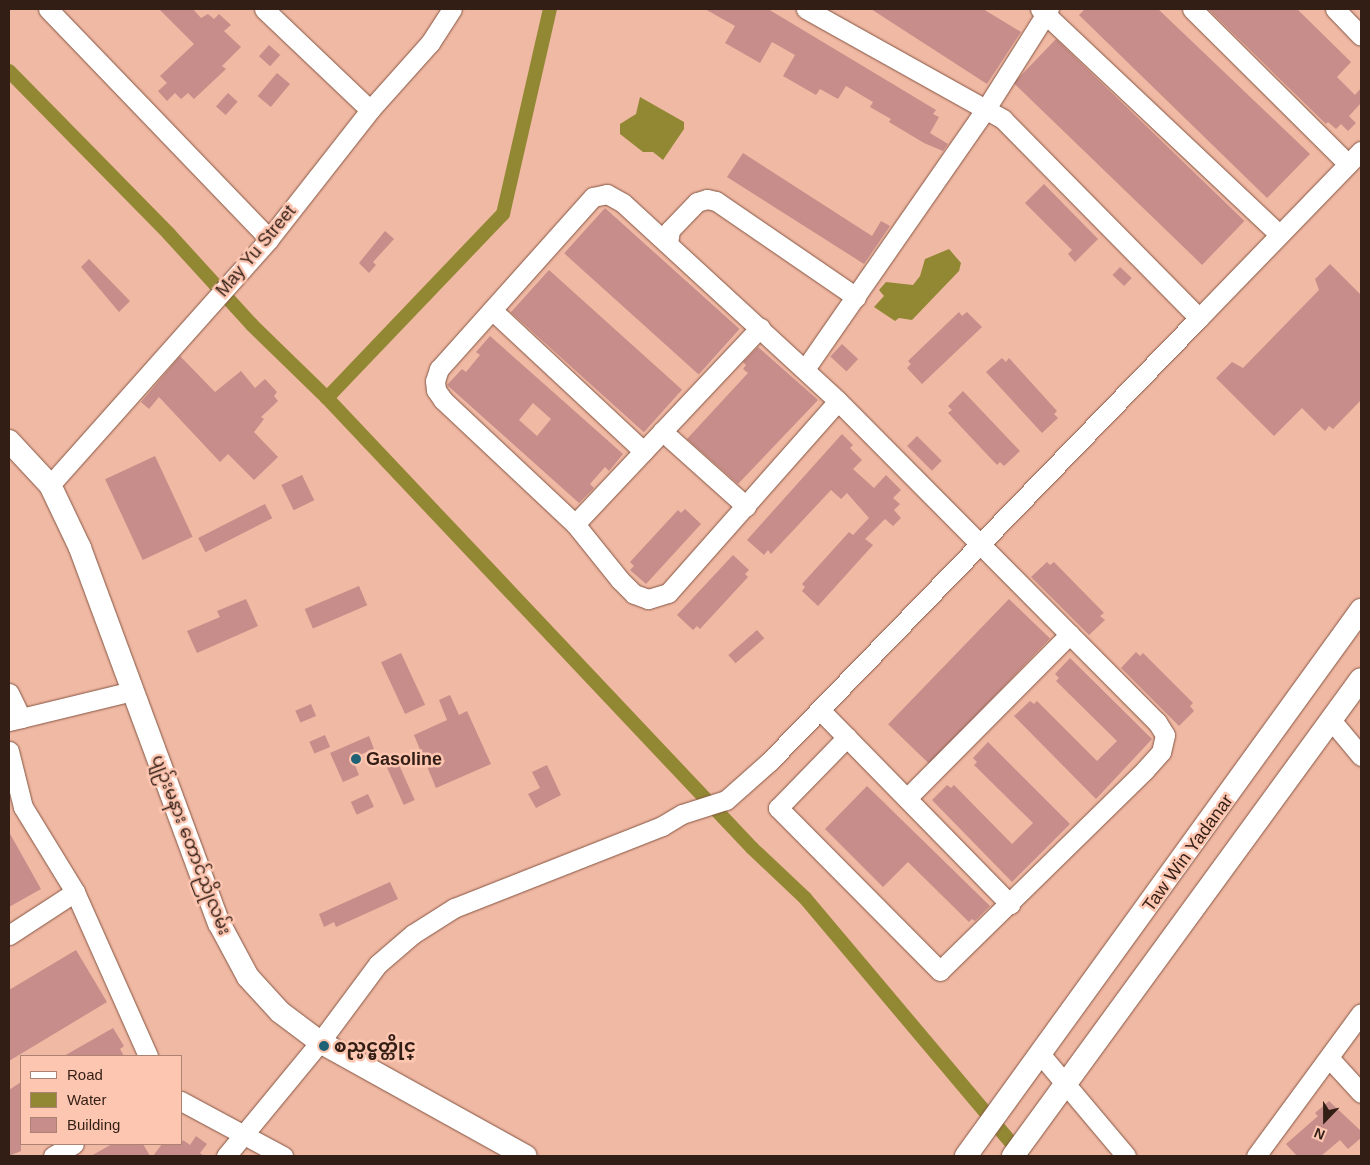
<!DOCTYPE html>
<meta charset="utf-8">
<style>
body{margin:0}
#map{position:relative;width:1370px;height:1165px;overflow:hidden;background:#f0b9a4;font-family:Arial,"Noto Sans Myanmar",sans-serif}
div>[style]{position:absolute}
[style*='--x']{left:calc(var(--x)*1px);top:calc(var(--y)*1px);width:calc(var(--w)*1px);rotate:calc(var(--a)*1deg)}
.water>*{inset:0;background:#928834}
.canal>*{height:14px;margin:-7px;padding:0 7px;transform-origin:7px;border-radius:7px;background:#928834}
.building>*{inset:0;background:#c68d8a;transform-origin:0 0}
.roads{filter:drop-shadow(0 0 1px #845542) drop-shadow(0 0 1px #845542)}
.minor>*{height:19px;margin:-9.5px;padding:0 9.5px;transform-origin:9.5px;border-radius:9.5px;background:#fff}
.major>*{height:22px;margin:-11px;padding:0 11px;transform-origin:11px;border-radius:11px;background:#fff}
.dots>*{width:14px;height:14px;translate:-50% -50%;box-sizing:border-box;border:2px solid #fdc6b1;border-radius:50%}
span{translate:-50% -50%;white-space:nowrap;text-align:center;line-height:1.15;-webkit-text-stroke:5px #fdc6b1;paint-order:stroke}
.street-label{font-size:18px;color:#331e16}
.poi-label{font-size:18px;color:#331e16;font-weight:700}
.left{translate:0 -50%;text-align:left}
.frame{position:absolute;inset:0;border:10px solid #331e16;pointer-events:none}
.legend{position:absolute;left:20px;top:1055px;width:162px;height:90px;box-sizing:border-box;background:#fdc6b1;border:1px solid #ac8373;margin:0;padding:6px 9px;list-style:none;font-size:15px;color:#331e16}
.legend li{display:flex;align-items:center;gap:10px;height:25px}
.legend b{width:25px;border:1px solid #ac8373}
.north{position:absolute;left:1300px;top:1095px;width:50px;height:50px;-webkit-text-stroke:4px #fdc6b1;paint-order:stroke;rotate:202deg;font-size:14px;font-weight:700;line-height:20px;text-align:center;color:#331e16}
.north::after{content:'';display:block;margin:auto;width:18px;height:22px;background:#331e16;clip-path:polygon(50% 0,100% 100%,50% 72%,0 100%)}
</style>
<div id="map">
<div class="water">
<div style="clip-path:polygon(640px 97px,684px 122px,684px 129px,663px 160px,653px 152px,643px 152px,620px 134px,620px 124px,636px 114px)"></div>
<div style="clip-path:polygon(949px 249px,961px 263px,959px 271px,912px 320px,899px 318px,895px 321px,874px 307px,884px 296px,879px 290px,886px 282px,913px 285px,920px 276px,925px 259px)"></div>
</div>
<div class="canal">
<div style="--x:9;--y:71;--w:228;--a:45.5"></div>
<div style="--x:169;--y:234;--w:123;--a:47.6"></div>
<div style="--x:252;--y:325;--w:105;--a:44.2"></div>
<div style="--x:327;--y:398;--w:619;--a:46.64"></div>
<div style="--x:752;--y:848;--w:73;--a:43.3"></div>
<div style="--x:805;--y:898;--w:337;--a:49.9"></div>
<div style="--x:327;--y:398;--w:255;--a:-46.3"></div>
<div style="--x:503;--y:214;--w:210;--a:-77.1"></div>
</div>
<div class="building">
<div style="clip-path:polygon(159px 9px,193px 9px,201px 18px,208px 14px,214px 19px,219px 14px,231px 25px,224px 31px,241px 47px,222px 66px,226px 69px,194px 99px,188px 93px,181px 99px,175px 93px,167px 101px,158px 91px,167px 83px,160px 76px,194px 44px)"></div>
<div style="clip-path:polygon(705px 9px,768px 9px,936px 110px,933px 114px,939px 117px,930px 133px,948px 144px,943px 151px,924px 143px,889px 122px,891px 119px,870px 107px,873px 102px,846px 86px,838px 99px,820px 89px,816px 95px,783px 76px,795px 55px,772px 42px,760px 63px,725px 43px,735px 26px)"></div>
<div style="clip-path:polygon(871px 9px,983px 9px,1021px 32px,987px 84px)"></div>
<div style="clip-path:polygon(1085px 9px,1158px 9px,1310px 154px,1267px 198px,1079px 15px)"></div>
<div style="clip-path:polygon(1208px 9px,1297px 9px,1351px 62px,1337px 77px,1355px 95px,1361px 88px,1361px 103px,1349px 116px,1356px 123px,1348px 131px,1341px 124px,1336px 129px,1328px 122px,1326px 124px)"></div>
<div style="left:1056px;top:39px;width:262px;height:61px;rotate:44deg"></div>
<div style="left:269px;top:45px;width:15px;height:15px;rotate:42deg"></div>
<div style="left:277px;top:73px;width:17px;height:30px;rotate:40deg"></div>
<div style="left:228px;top:93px;width:13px;height:18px;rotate:42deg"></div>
<div style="clip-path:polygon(743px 153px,872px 236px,881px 221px,890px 226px,864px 264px,727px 177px)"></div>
<div style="clip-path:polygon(1044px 184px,1098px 239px,1075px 262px,1068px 254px,1072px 250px,1025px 203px)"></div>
<div style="left:605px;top:208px;width:181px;height:61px;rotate:42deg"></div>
<div style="clip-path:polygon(385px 231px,394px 239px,373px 262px,376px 265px,369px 273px,359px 263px)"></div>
<div style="clip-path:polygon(89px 259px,130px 301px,119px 312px,81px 267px)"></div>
<div style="clip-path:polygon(1330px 264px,1361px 295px,1361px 400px,1333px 429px,1329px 426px,1325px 431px,1302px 408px,1274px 436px,1216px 378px,1232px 362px,1243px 368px,1319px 290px,1315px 279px)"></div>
<div style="left:1120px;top:267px;width:16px;height:11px;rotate:43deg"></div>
<div style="left:549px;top:270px;width:179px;height:57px;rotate:42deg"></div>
<div style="clip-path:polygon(959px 312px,962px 316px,967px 312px,982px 327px,922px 384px,907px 368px,911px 364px,908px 361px)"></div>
<div style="clip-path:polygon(evenodd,490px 336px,623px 454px,609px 471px,605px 467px,590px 484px,594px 488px,579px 503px,447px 385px,462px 369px,466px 372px,480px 355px,476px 352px,490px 336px,533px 403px,551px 419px,537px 436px,519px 420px,533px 403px)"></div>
<div style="left:842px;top:344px;width:22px;height:17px;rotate:43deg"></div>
<div style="clip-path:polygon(758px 347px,818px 400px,738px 484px,687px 439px,748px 373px,743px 369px,746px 365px,743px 362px)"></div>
<div style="clip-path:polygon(180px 356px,215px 392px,241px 371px,255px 388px,265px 379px,277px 392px,274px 396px,278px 401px,261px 417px,264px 419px,254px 432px,278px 457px,254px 480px,228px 454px,220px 462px,159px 397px,149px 409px,141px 402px)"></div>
<div style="clip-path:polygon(1002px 358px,1006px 362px,1009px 358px,1057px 411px,1054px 414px,1058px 418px,1042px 433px,986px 372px)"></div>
<div style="clip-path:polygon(963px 391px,1020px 451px,1004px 466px,1000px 462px,997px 465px,948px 413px,952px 410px,948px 406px)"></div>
<div style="clip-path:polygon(842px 434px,853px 445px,850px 448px,862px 460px,853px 469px,874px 488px,886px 475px,901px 490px,893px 498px,900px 504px,894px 510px,901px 518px,893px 526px,885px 519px,865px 539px,873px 545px,818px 606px,802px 591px,805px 587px,802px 584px,849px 532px,853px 535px,869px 518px,847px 493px,841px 499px,831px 490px,771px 554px,768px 550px,764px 555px,747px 540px)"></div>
<div style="left:917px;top:436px;width:35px;height:14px;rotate:45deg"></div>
<div style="left:155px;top:456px;width:89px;height:55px;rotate:65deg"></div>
<div style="left:302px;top:475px;width:28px;height:23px;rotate:64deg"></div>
<div style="left:265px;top:504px;width:16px;height:75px;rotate:63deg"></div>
<div style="clip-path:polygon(685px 509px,701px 524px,646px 584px,630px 570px,634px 566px,630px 562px,678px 510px,681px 513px)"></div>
<div style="clip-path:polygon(733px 555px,749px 570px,745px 574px,748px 577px,700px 629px,697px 626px,693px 630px,677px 615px)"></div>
<div style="clip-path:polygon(1047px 562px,1050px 565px,1054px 562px,1104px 613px,1100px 616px,1105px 620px,1089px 635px,1031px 577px)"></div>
<div style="left:359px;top:586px;width:21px;height:59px;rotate:67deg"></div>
<div style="clip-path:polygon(246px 599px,258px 626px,197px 653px,187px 631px,220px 617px,217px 611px)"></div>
<div style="left:1009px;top:599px;width:57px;height:174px;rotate:44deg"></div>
<div style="left:757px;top:630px;width:11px;height:38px;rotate:49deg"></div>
<div style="clip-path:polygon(1136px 652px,1140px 656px,1143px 653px,1193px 703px,1190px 706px,1194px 711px,1179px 726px,1121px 668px)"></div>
<div style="left:401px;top:653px;width:57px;height:22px;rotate:65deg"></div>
<div style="clip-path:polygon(1070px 658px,1152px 739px,1096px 799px,1014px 716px,1030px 701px,1034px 704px,1037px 701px,1097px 761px,1117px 741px,1056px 681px,1059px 678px,1055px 674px)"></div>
<div style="clip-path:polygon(450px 695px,459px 715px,467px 711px,491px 764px,436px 788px,414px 735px,447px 720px,439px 700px)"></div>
<div style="left:311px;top:704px;width:13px;height:17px;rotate:67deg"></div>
<div style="left:325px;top:735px;width:13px;height:17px;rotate:67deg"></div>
<div style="clip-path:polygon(369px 736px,374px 749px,352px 758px,359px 775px,343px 782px,330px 753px)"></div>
<div style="clip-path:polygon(988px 742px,1070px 824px,1012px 882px,932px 800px,947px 785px,951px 788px,954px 785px,1012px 844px,1033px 823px,974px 765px,977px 762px,973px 758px)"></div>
<div style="left:396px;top:758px;width:46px;height:12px;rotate:66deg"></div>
<div style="clip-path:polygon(547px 765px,561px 795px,536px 808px,528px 794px,540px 788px,532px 772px)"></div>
<div style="clip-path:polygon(867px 786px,990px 906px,975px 921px,972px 919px,969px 922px,908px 862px,883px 887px,825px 829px)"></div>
<div style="left:368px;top:794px;width:14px;height:19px;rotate:65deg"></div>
<div style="clip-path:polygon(9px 832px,41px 889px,9px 907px)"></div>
<div style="clip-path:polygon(390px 882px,398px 899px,336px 927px,334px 922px,324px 927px,319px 914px)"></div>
<div style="clip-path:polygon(76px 950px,107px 1002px,9px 1061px,9px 990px)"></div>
<div style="clip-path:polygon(113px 1028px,124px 1046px,120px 1049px,124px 1056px,64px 1056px)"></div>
<div style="clip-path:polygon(21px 1082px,21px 1151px,9px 1156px,9px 1090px)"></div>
<div style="clip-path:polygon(1329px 1101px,1361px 1131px,1361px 1138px,1348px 1149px,1340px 1140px,1321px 1156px,1297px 1156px,1286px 1144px,1318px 1116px,1315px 1113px)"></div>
<div style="clip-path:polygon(196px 1136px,207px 1144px,200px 1153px,204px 1156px,153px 1156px,162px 1144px,181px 1144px,183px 1140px,190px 1145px)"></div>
<div style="clip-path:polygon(112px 1144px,143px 1144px,150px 1156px,91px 1156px)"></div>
</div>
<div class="roads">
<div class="minor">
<div style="--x:48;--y:9;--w:319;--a:46.1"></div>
<div style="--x:264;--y:9;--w:146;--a:43.6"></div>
<div style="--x:1040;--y:9;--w:328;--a:43.3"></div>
<div style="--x:1192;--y:9;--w:220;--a:44.8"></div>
<div style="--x:1335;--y:9;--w:37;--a:46"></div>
<div style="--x:668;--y:244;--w:14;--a:-82"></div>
<div style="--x:670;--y:230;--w:39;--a:-46"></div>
<div style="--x:697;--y:202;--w:10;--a:-17"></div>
<div style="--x:707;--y:199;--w:9;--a:13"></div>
<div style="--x:716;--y:201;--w:170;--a:34.4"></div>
<div style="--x:492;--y:310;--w:207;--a:43"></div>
<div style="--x:1199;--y:318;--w:233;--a:-45.9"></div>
<div style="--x:805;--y:369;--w:319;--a:-55.2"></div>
<div style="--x:987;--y:107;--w:116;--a:-57.7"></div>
<div style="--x:838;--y:401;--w:256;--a:131.5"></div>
<div style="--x:668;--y:593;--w:21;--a:163"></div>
<div style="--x:648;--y:599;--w:15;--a:-160"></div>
<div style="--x:634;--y:594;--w:20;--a:-135"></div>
<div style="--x:620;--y:580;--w:72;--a:-128.8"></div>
<div style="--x:575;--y:524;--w:181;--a:-136.8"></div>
<div style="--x:443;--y:400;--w:12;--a:-125"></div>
<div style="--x:436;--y:390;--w:9;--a:-96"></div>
<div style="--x:435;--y:381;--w:13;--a:-72"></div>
<div style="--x:439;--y:369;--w:231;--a:-48.2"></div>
<div style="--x:593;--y:197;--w:14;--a:-12"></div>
<div style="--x:607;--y:194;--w:18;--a:29"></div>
<div style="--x:623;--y:203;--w:292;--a:42.6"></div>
<div style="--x:838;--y:401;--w:453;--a:45.2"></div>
<div style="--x:1157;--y:722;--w:15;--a:58"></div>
<div style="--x:1165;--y:735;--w:17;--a:103"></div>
<div style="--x:1161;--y:752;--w:24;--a:132"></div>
<div style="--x:1145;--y:770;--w:287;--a:135.6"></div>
<div style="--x:940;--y:971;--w:230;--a:-134.8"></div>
<div style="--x:778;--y:808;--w:99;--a:-45.8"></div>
<div style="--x:662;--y:431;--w:113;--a:41.8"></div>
<div style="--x:50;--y:485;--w:329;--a:-48.3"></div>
<div style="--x:269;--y:239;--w:164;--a:-51.9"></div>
<div style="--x:370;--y:110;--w:90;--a:-48.2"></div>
<div style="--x:430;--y:43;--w:40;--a:-57.1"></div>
<div style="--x:575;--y:524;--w:270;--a:-46.7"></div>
<div style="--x:9;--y:693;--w:28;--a:64"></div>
<div style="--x:820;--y:710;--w:272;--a:45.6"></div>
<div style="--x:1331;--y:720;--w:47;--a:50.2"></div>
<div style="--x:9;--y:721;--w:127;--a:-13.7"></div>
<div style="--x:9;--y:751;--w:58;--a:76"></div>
<div style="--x:23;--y:807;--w:100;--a:58.5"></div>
<div style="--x:75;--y:892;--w:180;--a:66"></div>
<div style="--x:907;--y:798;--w:231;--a:-45.2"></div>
<div style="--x:9;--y:935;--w:79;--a:-33.1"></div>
<div style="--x:1041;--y:1055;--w:132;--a:49.9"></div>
<div style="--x:1330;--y:1059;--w:46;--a:47.6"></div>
<div style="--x:181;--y:1101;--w:116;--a:28.3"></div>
<div style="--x:53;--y:1156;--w:24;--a:-30"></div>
<div style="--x:226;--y:1156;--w:148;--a:-50.5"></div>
<div style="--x:320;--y:1042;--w:97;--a:-53.4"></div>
<div style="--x:378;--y:964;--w:46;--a:-40.6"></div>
<div style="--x:413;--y:934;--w:49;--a:-32.4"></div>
<div style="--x:454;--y:908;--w:224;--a:-21.5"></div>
<div style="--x:662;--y:826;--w:23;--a:-31"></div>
<div style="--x:682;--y:814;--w:46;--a:-17.7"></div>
<div style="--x:726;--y:800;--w:57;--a:-41.5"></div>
<div style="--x:769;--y:762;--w:618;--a:-45.92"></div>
<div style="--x:1199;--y:318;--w:279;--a:-134.6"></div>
<div style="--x:1003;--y:119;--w:226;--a:-150.8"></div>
<div style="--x:1256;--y:1156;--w:177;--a:-53.7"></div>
</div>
<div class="major">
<div style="--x:9;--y:441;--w:60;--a:47"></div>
<div style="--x:50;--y:485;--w:70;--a:64.5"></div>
<div style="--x:80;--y:548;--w:400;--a:69.7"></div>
<div style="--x:219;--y:923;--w:61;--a:61.8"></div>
<div style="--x:248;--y:977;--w:47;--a:47.6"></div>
<div style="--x:280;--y:1012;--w:50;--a:36.9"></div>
<div style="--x:320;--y:1042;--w:235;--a:29"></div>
<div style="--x:966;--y:1156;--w:674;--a:-54.12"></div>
<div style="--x:1013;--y:1156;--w:590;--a:-53.89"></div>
</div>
</div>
<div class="dots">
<div style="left:356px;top:759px;background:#1f6175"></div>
<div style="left:324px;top:1046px;background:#1f6175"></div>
</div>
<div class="street-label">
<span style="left:256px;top:251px;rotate:-50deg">May Yu Street</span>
<span style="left:191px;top:845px;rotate:69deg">ပျဉ်းမနား တောင်ညိုလမ်း</span>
<span style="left:1188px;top:853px;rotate:-54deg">Taw Win Yadanar</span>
</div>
<div class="poi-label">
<span class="left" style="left:366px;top:759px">Gasoline</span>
<span class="left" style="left:334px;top:1046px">စည္ပင္မွတ္တိုင္</span>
</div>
<div class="frame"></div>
<ul class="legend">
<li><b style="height:6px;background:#fff"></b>Road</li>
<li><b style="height:14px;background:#928834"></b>Water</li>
<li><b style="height:14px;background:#c68d8a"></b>Building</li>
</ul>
<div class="north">N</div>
</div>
